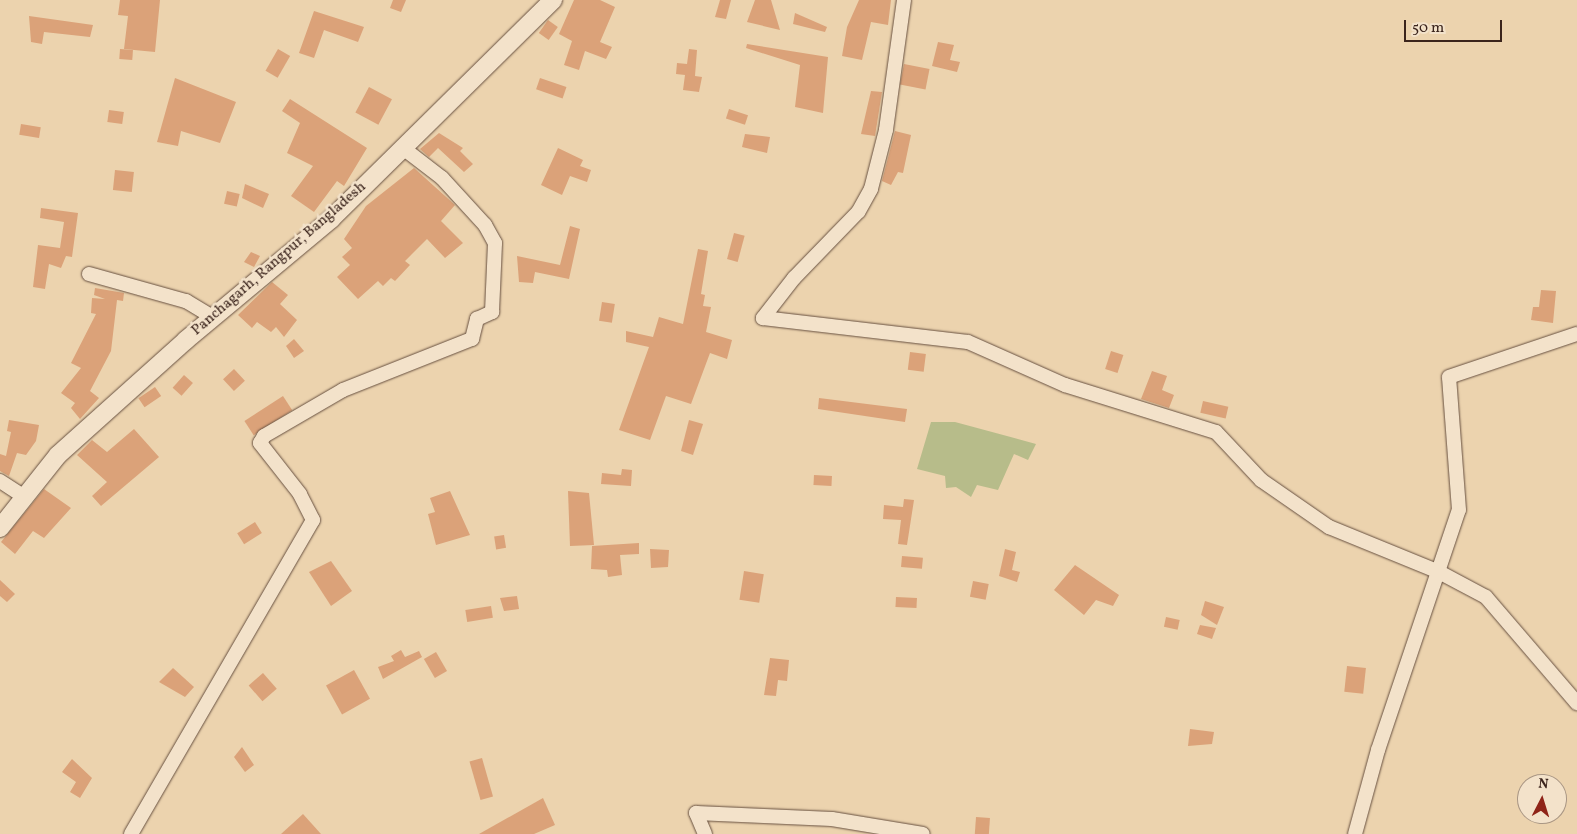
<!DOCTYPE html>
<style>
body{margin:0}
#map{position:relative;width:1577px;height:834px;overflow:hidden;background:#ecd3ae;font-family:Vollkorn,serif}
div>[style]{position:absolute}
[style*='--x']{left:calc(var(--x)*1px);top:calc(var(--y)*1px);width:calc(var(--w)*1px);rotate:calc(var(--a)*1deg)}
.green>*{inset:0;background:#b7bc8a}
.building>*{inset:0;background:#dba279;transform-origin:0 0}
.roads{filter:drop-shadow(0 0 1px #675040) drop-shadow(0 0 1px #675040)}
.minor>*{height:14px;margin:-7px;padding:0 7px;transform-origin:7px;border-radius:7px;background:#f3e2ca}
.tertiary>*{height:18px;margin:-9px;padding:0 9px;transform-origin:9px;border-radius:9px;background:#f3e2ca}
span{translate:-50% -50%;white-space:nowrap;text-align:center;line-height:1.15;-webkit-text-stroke:5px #f3e2ca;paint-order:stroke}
.street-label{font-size:15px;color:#3b241c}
.north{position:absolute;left:1517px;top:774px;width:50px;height:50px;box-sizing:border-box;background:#f3e2ca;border:1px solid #a99684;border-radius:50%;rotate:5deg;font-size:14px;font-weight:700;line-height:20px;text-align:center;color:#3b241c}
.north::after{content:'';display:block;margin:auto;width:18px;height:22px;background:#8f2418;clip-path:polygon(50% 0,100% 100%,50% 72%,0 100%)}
.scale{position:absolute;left:1404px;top:20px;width:98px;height:22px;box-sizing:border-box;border:2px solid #3b241c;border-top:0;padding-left:6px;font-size:15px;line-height:18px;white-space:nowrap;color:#3b241c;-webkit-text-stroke:4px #f3e2ca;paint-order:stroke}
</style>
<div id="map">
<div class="green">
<div style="clip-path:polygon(931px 422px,955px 422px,1036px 444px,1028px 460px,1014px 454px,998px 490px,977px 485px,971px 497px,956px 487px,946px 488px,945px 476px,917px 469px)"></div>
</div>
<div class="building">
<div style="clip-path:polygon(120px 0,160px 0,155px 52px,124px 49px,128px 16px,118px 15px)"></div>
<div style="clip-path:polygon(393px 0,406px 0,401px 12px,390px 8px)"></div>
<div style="clip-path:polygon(574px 0,600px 0,615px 7px,600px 42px,612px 47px,606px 59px,585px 51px,579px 70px,564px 65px,572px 41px,559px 34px)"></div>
<div style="clip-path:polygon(720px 0,731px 0,726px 19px,715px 17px)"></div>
<div style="clip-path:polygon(755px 0,771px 0,780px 30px,747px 22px)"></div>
<div style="clip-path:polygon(859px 0,891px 0,888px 25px,871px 22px,862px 60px,842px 56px,847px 27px)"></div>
<div style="clip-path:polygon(314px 11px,364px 27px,358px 42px,324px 30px,314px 58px,299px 53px)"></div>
<div style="clip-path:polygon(795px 13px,827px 27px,825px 32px,793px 24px)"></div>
<div style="clip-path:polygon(29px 16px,93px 25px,90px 37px,44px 32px,42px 44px,31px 42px)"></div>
<div style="left:548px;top:20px;width:12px;height:16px;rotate:35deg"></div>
<div style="clip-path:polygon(938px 42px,954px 45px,950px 60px,960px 62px,957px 72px,932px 66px)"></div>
<div style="clip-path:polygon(747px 44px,828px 57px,823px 113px,795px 107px,800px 65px,746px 48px)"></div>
<div style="left:120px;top:49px;width:13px;height:10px;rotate:4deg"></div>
<div style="left:278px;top:49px;width:14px;height:25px;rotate:30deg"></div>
<div style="clip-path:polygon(689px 49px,697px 50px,695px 76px,702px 77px,699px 92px,683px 90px,685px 75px,676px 74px,677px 63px,687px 64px)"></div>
<div style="left:904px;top:64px;width:26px;height:21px;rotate:11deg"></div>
<div style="clip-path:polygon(175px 78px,236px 102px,220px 143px,181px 131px,178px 146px,157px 142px)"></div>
<div style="left:540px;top:78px;width:28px;height:12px;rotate:19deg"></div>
<div style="left:369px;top:87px;width:26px;height:29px;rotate:28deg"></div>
<div style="clip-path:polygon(871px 91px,882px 92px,875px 136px,861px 134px)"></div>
<div style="clip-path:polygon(290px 99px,367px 148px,344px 186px,337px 181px,314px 212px,291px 196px,313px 166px,287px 153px,300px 123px,282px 111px)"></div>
<div style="left:729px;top:109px;width:20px;height:10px;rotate:18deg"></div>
<div style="left:109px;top:110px;width:15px;height:12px;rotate:8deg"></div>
<div style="left:21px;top:124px;width:20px;height:11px;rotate:9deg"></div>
<div style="clip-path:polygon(895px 131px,911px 135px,903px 173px,898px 172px,891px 185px,882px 181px)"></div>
<div style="clip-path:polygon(439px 133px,463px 148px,460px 151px,473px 164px,464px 172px,438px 148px,429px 157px,420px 149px)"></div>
<div style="clip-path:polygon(745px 134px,770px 137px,767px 153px,742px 147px)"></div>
<div style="clip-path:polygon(558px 148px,583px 160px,580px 166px,591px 170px,587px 182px,570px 176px,562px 195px,541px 185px)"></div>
<div style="clip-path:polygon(414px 168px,455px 205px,441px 221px,463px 243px,445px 258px,427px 239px,405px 261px,410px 265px,395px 281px,391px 278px,383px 286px,378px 281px,358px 299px,337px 277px,350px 265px,342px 257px,352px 248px,344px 239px,366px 206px)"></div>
<div style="left:115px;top:170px;width:19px;height:20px;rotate:6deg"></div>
<div style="clip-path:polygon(245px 184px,269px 194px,263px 208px,242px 198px)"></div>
<div style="left:227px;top:191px;width:13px;height:13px;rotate:13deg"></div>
<div style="clip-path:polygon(41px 208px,78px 213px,72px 257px,66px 256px,61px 268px,49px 264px,45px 289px,33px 287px,38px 245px,60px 248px,64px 222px,40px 218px)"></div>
<div style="clip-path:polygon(570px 226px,580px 229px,569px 279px,535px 272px,533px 283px,519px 282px,517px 256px,560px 265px)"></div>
<div style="left:734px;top:233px;width:11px;height:27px;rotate:15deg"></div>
<div style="clip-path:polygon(698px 249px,708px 251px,701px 294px,705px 295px,703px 306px,711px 307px,706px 332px,732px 340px,727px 359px,710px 353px,691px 404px,666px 396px,650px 440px,619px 430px,649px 347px,626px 342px,626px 331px,653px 337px,659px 317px,683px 324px)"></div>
<div style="clip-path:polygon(251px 252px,260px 256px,254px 267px,244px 262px)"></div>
<div style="clip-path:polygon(272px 282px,288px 295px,280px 304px,297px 320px,284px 337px,276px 327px,271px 332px,257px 322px,252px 328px,238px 315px)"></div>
<div style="clip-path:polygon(95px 288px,124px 293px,123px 301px,117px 300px,111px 351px,90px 391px,99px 398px,80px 419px,71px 408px,75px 403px,61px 393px,81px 368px,71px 363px,96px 314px,91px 313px,92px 298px,105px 299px,94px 295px)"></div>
<div style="clip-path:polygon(1541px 290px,1556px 291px,1553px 323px,1531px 320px,1533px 307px,1539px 307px)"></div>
<div style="left:602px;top:302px;width:13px;height:19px;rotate:9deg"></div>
<div style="clip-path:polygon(294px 339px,304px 351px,294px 358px,286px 346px)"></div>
<div style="left:1111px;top:351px;width:13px;height:19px;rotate:18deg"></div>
<div style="left:910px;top:352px;width:16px;height:18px;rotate:7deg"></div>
<div style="left:234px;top:369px;width:16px;height:15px;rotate:47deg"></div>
<div style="clip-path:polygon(1152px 371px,1167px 376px,1162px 390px,1174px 395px,1169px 408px,1141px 399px)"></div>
<div style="left:184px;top:375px;width:12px;height:17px;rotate:42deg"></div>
<div style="left:155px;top:387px;width:11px;height:20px;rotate:56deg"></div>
<div style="left:283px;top:396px;width:17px;height:46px;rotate:57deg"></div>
<div style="clip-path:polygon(819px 398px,907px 409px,905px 422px,818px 409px)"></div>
<div style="left:1203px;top:401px;width:26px;height:12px;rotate:13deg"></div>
<div style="clip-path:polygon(9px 420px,39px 425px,36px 441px,26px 455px,17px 453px,9px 476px,0 471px,0 454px,6px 456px,11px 432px,7px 431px)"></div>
<div style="clip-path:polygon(689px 420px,703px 424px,693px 455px,681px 451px)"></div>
<div style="clip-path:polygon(134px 429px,159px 457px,101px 506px,92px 496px,107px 482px,77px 455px,92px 440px,107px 452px)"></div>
<div style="clip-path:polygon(622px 469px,632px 470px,631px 486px,601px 484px,602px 473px,621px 475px)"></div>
<div style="left:814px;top:475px;width:18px;height:10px;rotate:3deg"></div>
<div style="clip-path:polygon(44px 489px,71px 508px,44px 538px,33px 531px,15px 554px,1px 542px)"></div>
<div style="clip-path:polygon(450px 491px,470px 535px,436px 545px,428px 514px,435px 512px,430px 498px)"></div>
<div style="clip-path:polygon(568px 491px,589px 493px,594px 545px,570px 546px)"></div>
<div style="clip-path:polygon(904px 499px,914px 500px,907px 545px,898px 544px,901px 520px,883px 519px,884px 505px,903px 507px)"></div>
<div style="left:255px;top:522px;width:13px;height:21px;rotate:58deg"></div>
<div style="left:504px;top:535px;width:13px;height:10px;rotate:81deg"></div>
<div style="clip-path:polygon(639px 543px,639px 554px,620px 555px,622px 575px,608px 577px,607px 570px,591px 569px,592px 546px)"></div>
<div style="clip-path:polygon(650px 549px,669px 550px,668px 567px,651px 568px)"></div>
<div style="clip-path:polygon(1005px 549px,1016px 552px,1012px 570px,1020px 572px,1017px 582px,999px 576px)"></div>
<div style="left:902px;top:556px;width:21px;height:11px;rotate:5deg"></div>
<div style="clip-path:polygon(331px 561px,352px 591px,331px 606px,309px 572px)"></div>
<div style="clip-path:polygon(1075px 565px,1119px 595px,1113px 606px,1096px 600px,1084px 615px,1054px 590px)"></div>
<div style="left:744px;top:571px;width:20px;height:29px;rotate:9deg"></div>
<div style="clip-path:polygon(0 580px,15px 594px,7px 602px,0 596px)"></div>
<div style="left:973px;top:581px;width:16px;height:16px;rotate:11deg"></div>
<div style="clip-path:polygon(517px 596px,519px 609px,504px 611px,500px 598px)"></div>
<div style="left:896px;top:597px;width:21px;height:10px;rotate:3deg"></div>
<div style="clip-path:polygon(1205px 601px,1224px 607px,1217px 625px,1201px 615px)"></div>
<div style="left:491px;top:606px;width:12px;height:26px;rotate:81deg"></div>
<div style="left:1166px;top:617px;width:14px;height:10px;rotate:12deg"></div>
<div style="clip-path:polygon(1200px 625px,1216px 628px,1212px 639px,1197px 634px)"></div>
<div style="clip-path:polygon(401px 650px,405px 657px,419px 651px,422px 657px,383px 679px,378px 667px,394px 661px,391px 656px)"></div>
<div style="left:436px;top:652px;width:22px;height:14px;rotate:60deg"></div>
<div style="clip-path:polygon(770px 658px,789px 660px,787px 681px,778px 680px,776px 696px,764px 695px)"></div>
<div style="left:1347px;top:666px;width:19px;height:26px;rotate:6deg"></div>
<div style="clip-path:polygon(173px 668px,194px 687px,185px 697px,159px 682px)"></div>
<div style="left:354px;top:670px;width:33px;height:32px;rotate:61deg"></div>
<div style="left:263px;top:673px;width:21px;height:19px;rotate:49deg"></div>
<div style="clip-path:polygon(1190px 729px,1214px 732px,1212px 744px,1188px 746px)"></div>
<div style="clip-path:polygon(242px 747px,254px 765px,245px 772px,234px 757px)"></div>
<div style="left:482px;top:758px;width:40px;height:13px;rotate:74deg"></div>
<div style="clip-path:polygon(72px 759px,92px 778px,80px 798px,70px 792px,76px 782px,62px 772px)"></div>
<div style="clip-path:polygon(543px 798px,555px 825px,534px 834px,479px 834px)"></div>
<div style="clip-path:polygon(303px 814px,321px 834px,281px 834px)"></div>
<div style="left:976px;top:817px;width:14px;height:17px;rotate:4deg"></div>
</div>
<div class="roads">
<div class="minor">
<div style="--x:904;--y:0;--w:131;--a:97.9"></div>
<div style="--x:886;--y:130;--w:61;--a:104.3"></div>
<div style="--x:871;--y:189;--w:26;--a:119"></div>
<div style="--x:858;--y:212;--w:92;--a:134.1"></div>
<div style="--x:794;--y:278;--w:51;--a:127.8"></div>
<div style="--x:763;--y:318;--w:206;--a:6.7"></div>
<div style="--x:968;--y:342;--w:106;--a:23.9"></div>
<div style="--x:1065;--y:385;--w:158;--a:17.3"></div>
<div style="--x:1216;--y:432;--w:66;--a:46.8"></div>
<div style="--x:1261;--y:480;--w:83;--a:34.7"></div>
<div style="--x:1329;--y:527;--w:119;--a:22.2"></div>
<div style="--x:1439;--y:572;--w:53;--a:28"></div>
<div style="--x:1486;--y:597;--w:140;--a:49.4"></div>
<div style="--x:89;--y:274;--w:101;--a:15.6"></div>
<div style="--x:186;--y:301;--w:31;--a:31"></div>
<div style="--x:0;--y:481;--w:30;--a:33"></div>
<div style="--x:131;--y:834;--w:363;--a:-59.9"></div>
<div style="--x:313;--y:520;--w:29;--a:-117"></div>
<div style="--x:300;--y:494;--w:65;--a:-128.1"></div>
<div style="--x:260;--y:443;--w:8;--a:-60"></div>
<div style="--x:264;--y:436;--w:91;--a:-30.2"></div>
<div style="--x:343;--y:390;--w:139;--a:-21.6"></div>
<div style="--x:472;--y:339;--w:21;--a:-76"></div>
<div style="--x:477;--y:319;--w:17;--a:-25"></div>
<div style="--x:492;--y:312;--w:69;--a:-87.5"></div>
<div style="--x:495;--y:243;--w:21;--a:-119"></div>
<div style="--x:485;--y:225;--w:64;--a:-132.5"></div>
<div style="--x:442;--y:178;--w:49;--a:-142.4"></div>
<div style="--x:705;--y:834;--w:23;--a:-113"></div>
<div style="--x:696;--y:813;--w:136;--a:2.5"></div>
<div style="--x:832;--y:819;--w:92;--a:9.4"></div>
<div style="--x:1355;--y:834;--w:87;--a:-74.7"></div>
<div style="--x:1378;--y:750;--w:253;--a:-71.4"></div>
<div style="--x:1459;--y:510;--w:133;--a:-94.3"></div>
<div style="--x:1449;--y:377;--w:135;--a:-18.6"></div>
</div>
<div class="tertiary">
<div style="--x:0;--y:528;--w:93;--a:-51.5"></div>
<div style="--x:58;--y:455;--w:172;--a:-41.9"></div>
<div style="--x:186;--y:340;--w:189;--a:-39.8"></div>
<div style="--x:331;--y:219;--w:312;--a:-44.6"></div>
</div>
</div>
<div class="street-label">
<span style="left:279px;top:259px;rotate:-41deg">Panchagarh, Rangpur, Bangladesh</span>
</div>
<div class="north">N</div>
<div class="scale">50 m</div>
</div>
